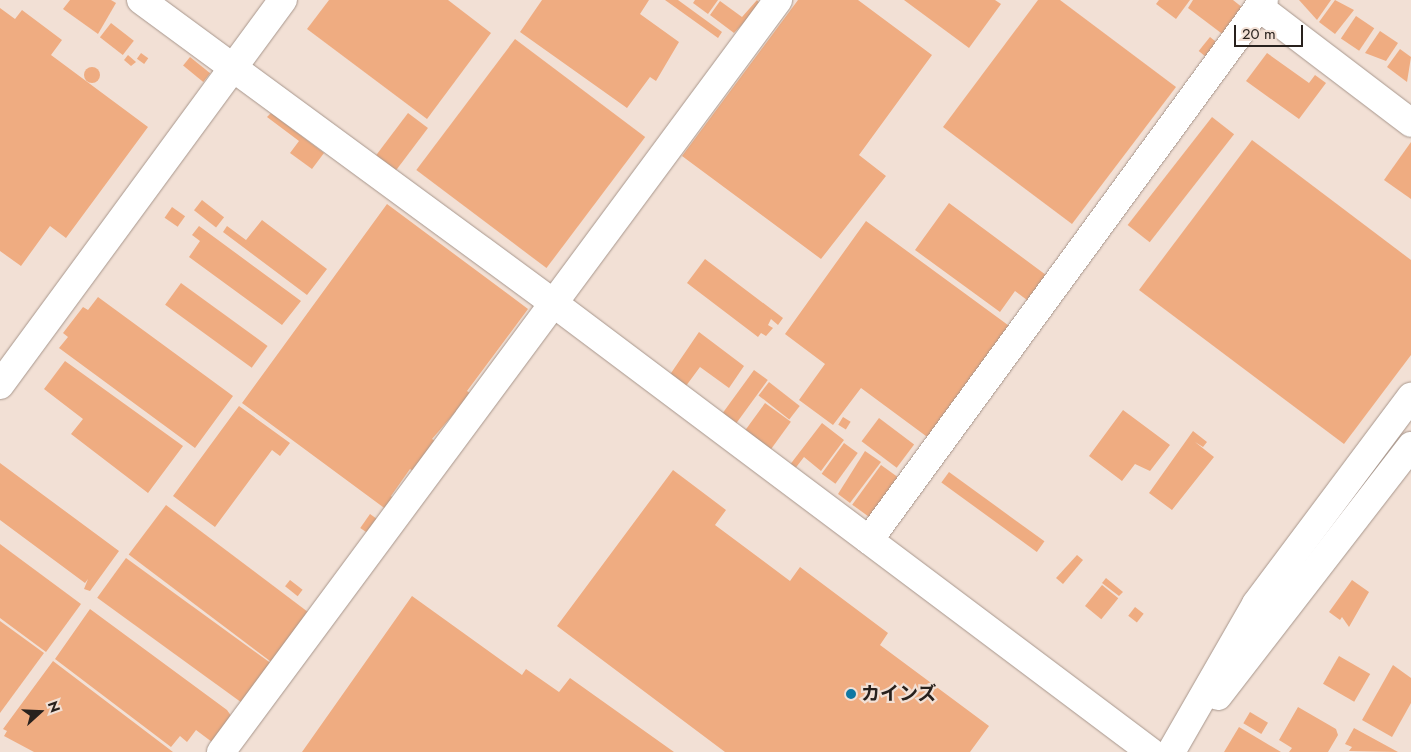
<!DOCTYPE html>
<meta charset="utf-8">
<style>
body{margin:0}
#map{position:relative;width:1411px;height:752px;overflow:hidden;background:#f2e0d5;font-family:Jost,"Noto Sans JP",sans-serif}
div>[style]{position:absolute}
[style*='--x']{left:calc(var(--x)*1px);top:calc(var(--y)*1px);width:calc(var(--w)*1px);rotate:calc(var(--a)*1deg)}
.building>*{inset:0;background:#efac81;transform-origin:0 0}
.round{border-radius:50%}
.roads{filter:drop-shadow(0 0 1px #a7968c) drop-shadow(0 0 1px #a7968c)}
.minor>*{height:28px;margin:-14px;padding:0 14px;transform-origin:14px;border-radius:14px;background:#fff}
.tertiary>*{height:28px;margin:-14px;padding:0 14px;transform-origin:14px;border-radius:14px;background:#fff}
.dots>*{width:14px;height:14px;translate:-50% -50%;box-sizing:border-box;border:2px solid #f2e0d5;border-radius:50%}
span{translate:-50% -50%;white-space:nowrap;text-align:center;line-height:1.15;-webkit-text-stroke:4.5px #f2e0d5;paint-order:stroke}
.poi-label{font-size:19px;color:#28211d;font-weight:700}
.left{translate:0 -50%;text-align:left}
.north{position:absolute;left:15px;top:687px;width:50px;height:50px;-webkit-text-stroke:4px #f2e0d5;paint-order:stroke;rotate:70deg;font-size:14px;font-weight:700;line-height:20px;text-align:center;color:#28211d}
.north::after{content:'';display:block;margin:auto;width:18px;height:22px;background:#28211d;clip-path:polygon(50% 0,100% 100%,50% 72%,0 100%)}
.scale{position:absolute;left:1234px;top:25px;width:69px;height:22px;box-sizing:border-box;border:2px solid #28211d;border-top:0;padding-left:6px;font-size:15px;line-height:18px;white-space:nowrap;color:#28211d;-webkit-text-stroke:4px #f2e0d5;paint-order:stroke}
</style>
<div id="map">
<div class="building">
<div style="clip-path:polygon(70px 0,111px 0,116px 3px,98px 34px,63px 9px)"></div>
<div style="clip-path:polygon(329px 0,448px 0,491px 33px,427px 119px,307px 29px)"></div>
<div style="clip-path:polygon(542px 0,649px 0,640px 14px,679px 42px,656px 81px,650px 77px,627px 108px,520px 32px)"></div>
<div style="clip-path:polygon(665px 0,678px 0,722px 32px,718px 38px)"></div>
<div style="clip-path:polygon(695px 0,718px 0,708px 14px,693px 3px)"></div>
<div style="clip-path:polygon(757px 0,761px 5px,734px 33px,710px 15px,720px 1px,742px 17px)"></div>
<div style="clip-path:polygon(798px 0,858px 0,932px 55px,859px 155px,886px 176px,821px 259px,682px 156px)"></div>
<div style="clip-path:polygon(904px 0,995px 0,1001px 4px,969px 48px)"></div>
<div style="clip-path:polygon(1038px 0,1060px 0,1176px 87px,1072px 224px,943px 127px)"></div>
<div style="clip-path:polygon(1159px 0,1190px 0,1176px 19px,1156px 4px)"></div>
<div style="clip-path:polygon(1193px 0,1233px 0,1243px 8px,1225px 36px,1188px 8px)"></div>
<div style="clip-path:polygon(1299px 0,1331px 0,1317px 20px)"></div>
<div style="clip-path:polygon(1335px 0,1354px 10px,1335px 34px,1319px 22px)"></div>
<div style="clip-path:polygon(0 8px,15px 19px,22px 10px,62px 40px,51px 55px,148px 127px,66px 238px,50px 226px,21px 266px,0 251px)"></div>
<div style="left:1356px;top:16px;width:22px;height:27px;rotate:34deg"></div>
<div style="left:111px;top:23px;width:29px;height:18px;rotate:38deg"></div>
<div style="clip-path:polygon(1380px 31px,1398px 43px,1386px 61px,1365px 53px)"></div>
<div style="left:1210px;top:37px;width:14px;height:18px;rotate:39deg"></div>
<div style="left:515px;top:39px;width:163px;height:164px;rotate:37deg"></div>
<div style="clip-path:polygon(1400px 49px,1411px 57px,1407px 82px,1387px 67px)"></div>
<div style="left:141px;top:53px;width:9px;height:7px;rotate:36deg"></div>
<div style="clip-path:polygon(1267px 53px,1309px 83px,1315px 75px,1326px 83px,1299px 119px,1246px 81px)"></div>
<div style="clip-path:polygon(128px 55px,136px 62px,131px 66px,124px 60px)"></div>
<div style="left:190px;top:57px;width:26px;height:11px;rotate:39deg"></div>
<div class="round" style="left:84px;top:67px;width:16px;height:16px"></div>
<div style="clip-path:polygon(271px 113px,324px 153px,312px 169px,290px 153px,299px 141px,267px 117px)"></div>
<div style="left:408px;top:113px;width:25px;height:53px;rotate:37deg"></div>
<div style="left:1212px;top:117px;width:28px;height:137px;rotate:38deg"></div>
<div style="clip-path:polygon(1252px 140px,1411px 260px,1411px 355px,1344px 444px,1139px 290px)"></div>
<div style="clip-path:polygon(1411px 142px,1411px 199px,1384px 180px)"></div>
<div style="left:202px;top:200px;width:28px;height:13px;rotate:38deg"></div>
<div style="clip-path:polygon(949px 203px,1046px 275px,1027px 300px,1015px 291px,1000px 312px,915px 250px)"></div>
<div style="clip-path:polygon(387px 204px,528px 309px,467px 391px,471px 394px,432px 439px,437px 442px,415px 472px,410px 469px,391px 496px,395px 500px,387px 510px,242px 403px)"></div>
<div style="left:172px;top:207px;width:16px;height:13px;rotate:35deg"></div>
<div style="clip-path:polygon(262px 220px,327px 269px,307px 295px,223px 232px,227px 226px,246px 240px)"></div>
<div style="clip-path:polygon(866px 221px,1012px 328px,930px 439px,861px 388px,833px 425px,799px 400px,825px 364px,785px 334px)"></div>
<div style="clip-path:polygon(199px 226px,301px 301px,282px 325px,189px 257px,200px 241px,192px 235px)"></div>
<div style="clip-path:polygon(705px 259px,783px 318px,778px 325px,771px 319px,768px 325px,773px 328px,766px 336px,761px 333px,758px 337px,687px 283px)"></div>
<div style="left:181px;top:283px;width:107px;height:27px;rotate:36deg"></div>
<div style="clip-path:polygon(98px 297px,233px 396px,195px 448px,59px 348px,68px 337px,63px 333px,83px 307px,88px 310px)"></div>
<div style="clip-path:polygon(699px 332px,744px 366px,729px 388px,700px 367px,683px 390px,667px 379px)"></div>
<div style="clip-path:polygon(65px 361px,183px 446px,148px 493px,71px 434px,83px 419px,44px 389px)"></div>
<div style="left:754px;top:370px;width:17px;height:56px;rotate:36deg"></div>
<div style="left:769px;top:382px;width:39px;height:17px;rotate:38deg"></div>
<div style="left:765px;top:403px;width:32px;height:37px;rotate:36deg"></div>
<div style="clip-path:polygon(239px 406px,290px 443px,280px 456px,272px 450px,215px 527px,173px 496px)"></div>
<div style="clip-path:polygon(1123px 410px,1170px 445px,1150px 471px,1135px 464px,1122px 481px,1089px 456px)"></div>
<div style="left:843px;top:417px;width:9px;height:9px;rotate:32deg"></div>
<div style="left:879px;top:418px;width:44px;height:29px;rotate:37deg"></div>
<div style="clip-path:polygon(822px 423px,844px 440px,821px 471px,804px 457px,794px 470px,789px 466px)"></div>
<div style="clip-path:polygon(1193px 431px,1207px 442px,1203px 447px,1195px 442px,1214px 457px,1172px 510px,1149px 493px)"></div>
<div style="left:844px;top:443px;width:17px;height:38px;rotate:36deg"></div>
<div style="clip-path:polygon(865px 451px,881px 462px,850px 503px,838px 494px)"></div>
<div style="clip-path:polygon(0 463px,119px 551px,90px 591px,84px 589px,88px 579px,85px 583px,0 520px)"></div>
<div style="left:881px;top:465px;width:24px;height:49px;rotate:36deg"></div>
<div style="clip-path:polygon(673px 470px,726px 510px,715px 525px,790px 581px,800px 567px,888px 633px,880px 645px,989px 726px,970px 752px,725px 752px,557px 626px)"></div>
<div style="left:949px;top:472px;width:118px;height:13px;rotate:36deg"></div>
<div style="left:166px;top:505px;width:184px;height:62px;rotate:37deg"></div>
<div style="left:370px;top:514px;width:12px;height:17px;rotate:35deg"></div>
<div style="clip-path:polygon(0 544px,81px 604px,46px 652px,0 618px)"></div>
<div style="clip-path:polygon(1077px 555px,1083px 560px,1063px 584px,1056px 578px)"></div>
<div style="left:126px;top:558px;width:180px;height:49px;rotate:36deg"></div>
<div style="clip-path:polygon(1106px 578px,1123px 592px,1119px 596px,1102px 583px)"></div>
<div style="left:290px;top:580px;width:16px;height:8px;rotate:38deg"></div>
<div style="clip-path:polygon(1352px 580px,1369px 592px,1349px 627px,1342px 617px,1340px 620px,1329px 612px)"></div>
<div style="left:1102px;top:585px;width:21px;height:27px;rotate:39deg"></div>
<div style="clip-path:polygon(412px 596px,522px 675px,526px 669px,559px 692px,570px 678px,674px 752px,302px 752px)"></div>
<div style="left:1135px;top:607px;width:11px;height:11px;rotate:38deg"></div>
<div style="clip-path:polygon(90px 609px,227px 710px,234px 720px,216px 745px,196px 730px,187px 742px,180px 736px,171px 747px,55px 659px)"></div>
<div style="clip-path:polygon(0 621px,44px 653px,0 713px)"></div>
<div style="left:1339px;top:656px;width:36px;height:32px;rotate:30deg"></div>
<div style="clip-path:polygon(53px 661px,173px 752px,34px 752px,4px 736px,7px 731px,3px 729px)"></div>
<div style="clip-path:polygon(1393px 665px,1411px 678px,1411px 703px,1392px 737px,1362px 720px)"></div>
<div style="clip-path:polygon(1298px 707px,1336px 729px,1338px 735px,1328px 752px,1289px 752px,1292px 748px,1279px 740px)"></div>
<div style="left:1250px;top:712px;width:21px;height:13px;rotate:31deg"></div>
<div style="clip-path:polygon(1239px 727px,1281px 752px,1224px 752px)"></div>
<div style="clip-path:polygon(1354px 728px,1398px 752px,1349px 751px,1352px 747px,1345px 744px)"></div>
</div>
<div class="roads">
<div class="minor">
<div style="--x:141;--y:0;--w:510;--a:36.31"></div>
<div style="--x:552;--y:302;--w:749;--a:36.92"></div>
<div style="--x:1259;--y:7;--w:191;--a:37.3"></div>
<div style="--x:0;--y:385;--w:478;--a:-53.7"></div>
<div style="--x:869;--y:540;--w:669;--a:-53.82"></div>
<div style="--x:221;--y:752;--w:936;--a:-53.47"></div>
</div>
<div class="tertiary">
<div style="--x:1218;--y:696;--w:316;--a:-52.3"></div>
<div style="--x:1171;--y:752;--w:171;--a:-60.1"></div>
<div style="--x:1256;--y:604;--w:259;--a:-53.2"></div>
</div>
</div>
<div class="dots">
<div style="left:851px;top:694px;background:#0f78a3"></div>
</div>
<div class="poi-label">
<span class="left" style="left:861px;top:694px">カインズ</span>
</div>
<div class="north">N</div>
<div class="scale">20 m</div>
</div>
